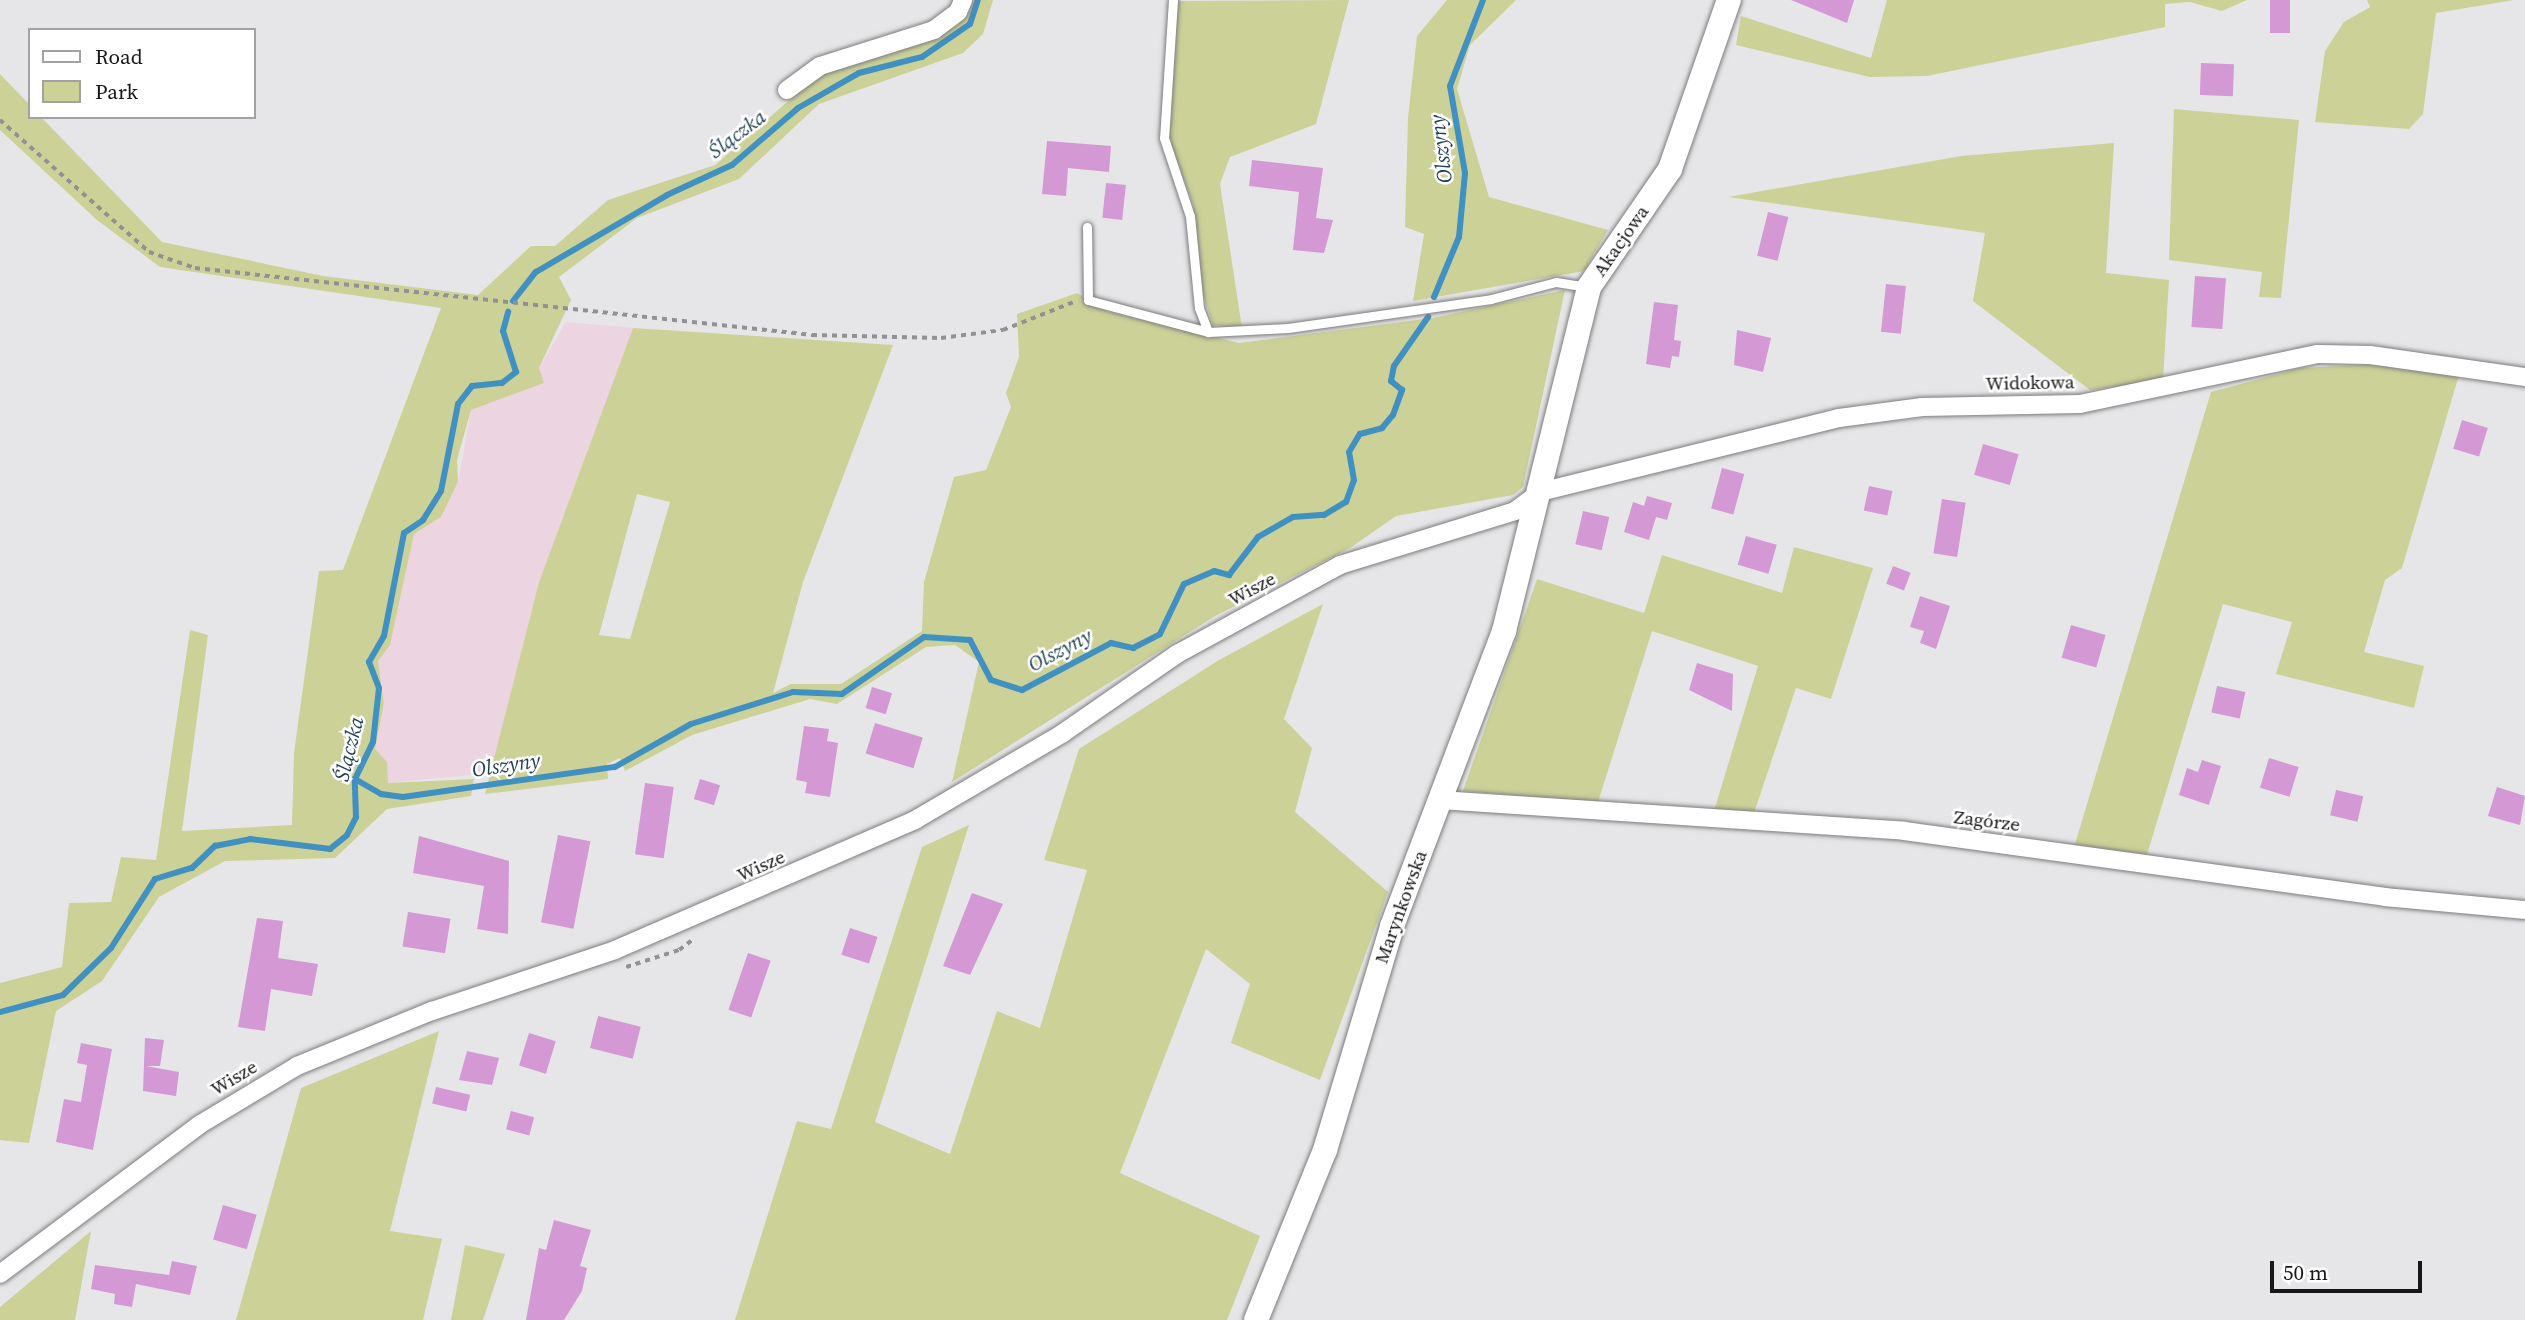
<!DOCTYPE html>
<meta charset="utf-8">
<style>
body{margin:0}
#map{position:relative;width:2525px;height:1320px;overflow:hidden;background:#e6e6e8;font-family:"Source Serif 4",serif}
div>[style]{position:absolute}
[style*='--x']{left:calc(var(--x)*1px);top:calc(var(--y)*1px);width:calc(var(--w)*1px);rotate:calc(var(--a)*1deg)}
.industrial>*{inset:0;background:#ecd5e1}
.green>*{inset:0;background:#ccd198}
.stream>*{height:6px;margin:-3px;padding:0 3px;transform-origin:3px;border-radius:3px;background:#4091c1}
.building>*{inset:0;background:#d498d4;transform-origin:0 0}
.path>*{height:3.5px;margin-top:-1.75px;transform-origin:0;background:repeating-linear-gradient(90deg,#919192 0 5px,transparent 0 10px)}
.roads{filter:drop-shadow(0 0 2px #7c7c7d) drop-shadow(0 0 2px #7c7c7d)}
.lane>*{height:9px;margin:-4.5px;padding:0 4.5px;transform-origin:4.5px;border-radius:4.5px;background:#fff}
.street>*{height:18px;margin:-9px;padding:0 9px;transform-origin:9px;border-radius:9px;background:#fff}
.secondary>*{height:24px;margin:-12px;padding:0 12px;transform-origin:12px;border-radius:12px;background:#fff}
span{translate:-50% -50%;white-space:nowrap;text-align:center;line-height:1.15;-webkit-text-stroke:5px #fff;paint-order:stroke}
.street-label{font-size:19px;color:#171717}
.water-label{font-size:21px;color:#1c3f54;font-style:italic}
.legend{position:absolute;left:28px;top:28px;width:228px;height:91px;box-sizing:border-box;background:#fff;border:2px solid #a2a2a2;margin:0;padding:9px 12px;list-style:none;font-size:21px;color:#171717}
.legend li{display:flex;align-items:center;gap:14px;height:35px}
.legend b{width:35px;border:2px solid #a2a2a2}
.scale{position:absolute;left:2270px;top:1261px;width:152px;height:32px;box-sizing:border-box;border:4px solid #171717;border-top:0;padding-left:9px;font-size:21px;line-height:24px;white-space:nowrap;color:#171717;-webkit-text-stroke:5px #fff;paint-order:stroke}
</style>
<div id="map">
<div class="industrial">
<div style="clip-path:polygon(566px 322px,633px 328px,539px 582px,491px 773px,388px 783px,375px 749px,384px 704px,378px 661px,390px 645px,414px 534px,441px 517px,458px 482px,471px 410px,543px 383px,539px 368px)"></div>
</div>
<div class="green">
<div style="clip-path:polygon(973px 0,993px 0,983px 34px,963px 53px,819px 104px,739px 179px,637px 218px,559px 277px,571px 300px,539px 368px,544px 383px,471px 410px,457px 460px,458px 482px,441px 517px,414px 534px,390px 645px,378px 661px,384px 704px,375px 749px,387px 762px,388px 783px,474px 779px,471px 796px,387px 809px,335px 858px,225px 861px,159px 897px,102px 981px,56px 1011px,29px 1143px,0 1140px,0 983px,62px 967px,69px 903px,111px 902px,121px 857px,156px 860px,190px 630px,208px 635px,182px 831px,292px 825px,294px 753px,319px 571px,343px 570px,441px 308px,160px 267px,97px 220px,0 130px,0 74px,30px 105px,30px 117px,41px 117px,162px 242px,323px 276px,478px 295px,531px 246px,555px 246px,608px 200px,715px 165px,819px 74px,926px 40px,958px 25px)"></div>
<div style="clip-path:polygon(1349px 0,1316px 124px,1230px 157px,1220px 184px,1242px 328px,1213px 325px,1202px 292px,1193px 204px,1169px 140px,1178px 1px)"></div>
<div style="clip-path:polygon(1447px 0,1516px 0,1470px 45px,1457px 89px,1489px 197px,1608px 230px,1584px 271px,1413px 301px,1424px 234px,1405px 227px,1408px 118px,1417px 36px)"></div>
<div style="clip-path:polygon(1887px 0,2247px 0,2222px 11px,2190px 2px,2165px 4px,2165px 27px,1927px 76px,1870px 77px,1736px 45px,1741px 16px,1871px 58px)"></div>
<div style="clip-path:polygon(2367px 0,2514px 0,2436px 13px,2423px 114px,2409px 129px,2315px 122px,2325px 51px,2344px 22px,2370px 7px)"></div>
<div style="clip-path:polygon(2174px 109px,2299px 120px,2281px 298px,2259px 297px,2262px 272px,2169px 260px)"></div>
<div style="clip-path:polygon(2114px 143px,2106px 273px,2169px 280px,2163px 380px,2090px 390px,1973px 301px,1985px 233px,1728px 197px,1961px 156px)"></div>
<div style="clip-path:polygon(evenodd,1565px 290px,1523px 487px,1513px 495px,1396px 516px,1350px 548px,1215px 616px,952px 782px,979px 662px,955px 645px,926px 647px,837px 704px,810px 699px,692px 735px,625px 771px,620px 758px,607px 764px,608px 779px,485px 794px,539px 582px,633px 328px,893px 345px,803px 582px,773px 693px,791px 684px,841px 684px,922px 631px,924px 582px,954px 477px,986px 470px,1011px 407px,1006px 393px,1019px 357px,1017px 314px,1077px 293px,1110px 312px,1239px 343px,1432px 318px,1565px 290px,637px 494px,670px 502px,630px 639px,599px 635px,637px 494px)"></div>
<div style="clip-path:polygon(2381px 364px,2459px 375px,2402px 568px,2385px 580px,2364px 652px,2424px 666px,2414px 708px,2276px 674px,2292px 622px,2223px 604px,2146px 858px,2075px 844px,2211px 392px,2300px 368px)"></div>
<div style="clip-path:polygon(1794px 547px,1873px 568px,1831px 699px,1796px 688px,1754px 813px,1714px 811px,1758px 666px,1652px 631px,1598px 802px,1463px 791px,1537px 579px,1644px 613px,1662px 555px,1782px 593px)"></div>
<div style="clip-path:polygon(1323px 604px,1284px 719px,1312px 748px,1295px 812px,1388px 892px,1320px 1080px,1231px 1043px,1250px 984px,1206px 949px,1120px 1173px,1260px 1236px,1227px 1320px,735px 1320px,797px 1121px,831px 1129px,922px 847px,969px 825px,875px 1122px,950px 1154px,997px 1011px,1040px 1028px,1087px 870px,1044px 860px,1079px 749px,1219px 660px)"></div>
<div style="clip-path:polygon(439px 1031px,390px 1231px,442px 1239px,423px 1320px,236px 1320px,301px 1088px)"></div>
<div style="clip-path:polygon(91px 1231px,75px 1320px,0 1320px,0 1307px)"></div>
<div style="clip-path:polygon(465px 1245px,505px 1254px,483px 1320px,451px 1320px)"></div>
</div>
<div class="stream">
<div style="--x:1434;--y:297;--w:65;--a:-67.4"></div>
<div style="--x:1459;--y:237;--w:64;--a:-84.6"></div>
<div style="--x:1465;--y:173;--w:88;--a:-99.8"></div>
<div style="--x:1450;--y:86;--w:92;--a:-69"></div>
<div style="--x:513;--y:301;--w:37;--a:-52"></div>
<div style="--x:536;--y:272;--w:152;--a:-30.4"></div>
<div style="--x:667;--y:195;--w:72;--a:-24.8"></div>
<div style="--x:732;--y:165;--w:87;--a:-40.8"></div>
<div style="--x:798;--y:108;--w:70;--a:-29.8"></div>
<div style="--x:859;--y:73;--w:65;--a:-14.3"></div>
<div style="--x:922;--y:57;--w:58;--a:-34.5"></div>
<div style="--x:970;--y:24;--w:25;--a:-72"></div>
<div style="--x:355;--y:779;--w:30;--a:30"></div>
<div style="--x:381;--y:794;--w:22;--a:8"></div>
<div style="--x:403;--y:797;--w:214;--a:-8.1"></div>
<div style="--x:615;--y:767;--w:87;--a:-29.5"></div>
<div style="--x:691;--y:724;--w:107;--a:-17.4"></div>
<div style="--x:793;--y:692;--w:49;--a:2.3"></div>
<div style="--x:842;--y:694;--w:100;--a:-34.8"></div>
<div style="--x:924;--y:637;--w:46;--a:3.7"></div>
<div style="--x:970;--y:640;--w:45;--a:62.3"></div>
<div style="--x:991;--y:680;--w:33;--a:18"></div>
<div style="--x:1022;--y:690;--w:101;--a:-27.8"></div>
<div style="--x:1111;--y:643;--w:23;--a:13"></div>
<div style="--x:1133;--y:648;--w:30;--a:-27"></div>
<div style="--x:1160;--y:634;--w:55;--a:-64.4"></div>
<div style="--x:1184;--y:584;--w:33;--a:-23"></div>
<div style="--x:1214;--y:571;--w:16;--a:15"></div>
<div style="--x:1229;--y:575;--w:48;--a:-52.7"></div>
<div style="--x:1258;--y:537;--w:40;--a:-29.7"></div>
<div style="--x:1293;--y:517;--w:31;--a:-4"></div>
<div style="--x:1324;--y:515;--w:26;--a:-31"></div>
<div style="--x:1346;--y:502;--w:23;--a:-70"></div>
<div style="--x:1354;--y:480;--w:28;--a:-100"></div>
<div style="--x:1349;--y:452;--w:21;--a:-59"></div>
<div style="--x:1360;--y:434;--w:23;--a:-15"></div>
<div style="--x:1382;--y:428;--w:17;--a:-50"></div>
<div style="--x:1393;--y:415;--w:27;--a:-70"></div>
<div style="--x:1402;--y:390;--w:14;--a:-141"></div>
<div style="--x:1391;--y:381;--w:15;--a:-79"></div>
<div style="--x:1394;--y:366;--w:60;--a:-55.2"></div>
<div style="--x:0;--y:1012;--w:65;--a:-15.1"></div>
<div style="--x:63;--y:995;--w:67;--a:-44.4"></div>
<div style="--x:111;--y:948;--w:82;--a:-57.5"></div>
<div style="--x:155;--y:879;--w:39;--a:-17"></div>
<div style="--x:192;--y:868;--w:32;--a:-44"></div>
<div style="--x:215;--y:846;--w:36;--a:-11"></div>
<div style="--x:250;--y:839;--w:81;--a:7.1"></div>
<div style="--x:330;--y:849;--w:22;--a:-39"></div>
<div style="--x:347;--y:835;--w:20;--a:-63"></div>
<div style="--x:356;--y:817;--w:38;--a:-92"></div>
<div style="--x:355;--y:779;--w:41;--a:-64.1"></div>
<div style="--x:373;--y:742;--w:54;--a:-83.7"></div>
<div style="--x:379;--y:688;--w:28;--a:-111"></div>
<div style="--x:369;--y:662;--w:30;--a:-60"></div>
<div style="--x:384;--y:636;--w:105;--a:-79"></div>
<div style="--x:404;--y:533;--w:23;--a:-34"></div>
<div style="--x:423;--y:520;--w:34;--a:-58"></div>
<div style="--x:441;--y:491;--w:89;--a:-78.9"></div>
<div style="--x:458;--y:404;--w:23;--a:-52"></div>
<div style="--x:472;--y:386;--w:30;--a:-6"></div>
<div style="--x:502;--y:383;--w:18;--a:-38"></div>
<div style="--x:516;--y:372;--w:43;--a:-107.6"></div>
<div style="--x:503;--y:331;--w:20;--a:-75"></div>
</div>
<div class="building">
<div style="clip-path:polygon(1791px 0,1854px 0,1847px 23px)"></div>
<div style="left:2270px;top:0;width:20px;height:33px"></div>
<div style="left:2201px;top:63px;width:33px;height:32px;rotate:2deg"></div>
<div style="clip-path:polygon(1047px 141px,1111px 146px,1109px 172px,1068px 168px,1066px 196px,1042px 194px)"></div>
<div style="clip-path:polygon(1252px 160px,1323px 168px,1316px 218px,1333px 220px,1324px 253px,1293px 250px,1299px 192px,1249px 186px)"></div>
<div style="left:1106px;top:183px;width:20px;height:35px;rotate:6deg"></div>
<div style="left:1768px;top:212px;width:21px;height:45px;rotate:14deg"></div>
<div style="left:2195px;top:276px;width:31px;height:51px;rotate:4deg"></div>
<div style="left:1886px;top:284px;width:20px;height:48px;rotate:6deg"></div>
<div style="clip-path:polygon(1654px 302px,1678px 305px,1674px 340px,1681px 341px,1679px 357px,1672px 356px,1670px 368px,1646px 364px)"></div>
<div style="clip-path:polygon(1737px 330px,1771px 338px,1763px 372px,1734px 365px)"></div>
<div style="left:2462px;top:420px;width:27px;height:30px;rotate:17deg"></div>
<div style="left:1983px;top:444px;width:37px;height:32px;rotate:16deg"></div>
<div style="left:1722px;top:468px;width:23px;height:42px;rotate:15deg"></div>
<div style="left:1869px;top:486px;width:24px;height:25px;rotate:12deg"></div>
<div style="clip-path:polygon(1647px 496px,1672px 503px,1667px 520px,1656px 517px,1649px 540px,1624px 532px,1633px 502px,1644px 506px)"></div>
<div style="left:1942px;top:499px;width:24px;height:55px;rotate:9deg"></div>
<div style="left:1583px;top:511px;width:27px;height:34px;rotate:13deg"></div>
<div style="left:1746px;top:536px;width:32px;height:30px;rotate:16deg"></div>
<div style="left:1893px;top:566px;width:19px;height:19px;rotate:21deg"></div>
<div style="clip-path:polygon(1920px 596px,1950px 606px,1936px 649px,1920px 643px,1924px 631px,1910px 627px)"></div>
<div style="left:2071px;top:625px;width:36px;height:34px;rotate:16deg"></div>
<div style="clip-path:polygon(1697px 663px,1733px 674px,1732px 711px,1689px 690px)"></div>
<div style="left:2217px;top:686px;width:29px;height:27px;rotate:12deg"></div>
<div style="left:872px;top:687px;width:21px;height:22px;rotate:17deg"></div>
<div style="left:875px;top:723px;width:50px;height:32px;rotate:17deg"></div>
<div style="clip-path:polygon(804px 726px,829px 729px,827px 741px,838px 743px,830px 797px,805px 793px,807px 782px,796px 780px)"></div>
<div style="left:2269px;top:758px;width:31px;height:31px;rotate:17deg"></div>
<div style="clip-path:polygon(2202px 760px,2221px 766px,2209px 805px,2179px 795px,2187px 768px,2198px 772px)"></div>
<div style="left:700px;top:779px;width:21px;height:21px;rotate:17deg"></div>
<div style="left:645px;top:783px;width:29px;height:72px;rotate:8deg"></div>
<div style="clip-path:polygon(2497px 787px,2525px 796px,2520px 825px,2488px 816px)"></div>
<div style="left:2336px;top:790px;width:28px;height:26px;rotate:13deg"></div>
<div style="left:558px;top:835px;width:33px;height:89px;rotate:11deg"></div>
<div style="clip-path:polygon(419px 836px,509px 861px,508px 934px,477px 929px,484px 886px,413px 873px)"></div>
<div style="clip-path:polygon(972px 893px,1003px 904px,970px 975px,943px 966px)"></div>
<div style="left:408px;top:912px;width:43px;height:35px;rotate:9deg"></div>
<div style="clip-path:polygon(257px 918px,283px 921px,278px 958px,318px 964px,312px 996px,271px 989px,265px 1031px,238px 1027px)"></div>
<div style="left:850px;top:928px;width:29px;height:28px;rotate:18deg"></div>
<div style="left:748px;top:953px;width:24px;height:60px;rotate:19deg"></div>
<div style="left:598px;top:1016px;width:44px;height:33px;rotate:14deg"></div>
<div style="left:529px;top:1033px;width:28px;height:34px;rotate:17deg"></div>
<div style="clip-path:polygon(145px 1038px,164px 1040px,160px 1066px,146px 1066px,179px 1072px,176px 1096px,143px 1091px)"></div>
<div style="clip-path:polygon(81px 1043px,112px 1049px,93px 1150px,56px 1142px,64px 1099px,81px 1102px,87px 1065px,77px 1063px)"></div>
<div style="clip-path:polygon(467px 1051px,499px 1058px,492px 1085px,459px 1080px)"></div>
<div style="left:436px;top:1087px;width:35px;height:17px;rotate:13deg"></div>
<div style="left:511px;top:1111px;width:24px;height:19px;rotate:15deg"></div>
<div style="left:223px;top:1205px;width:35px;height:36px;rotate:16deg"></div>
<div style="clip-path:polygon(554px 1220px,591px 1230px,580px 1266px,587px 1268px,582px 1291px,564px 1320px,526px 1320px,539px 1248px,546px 1250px)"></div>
<div style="clip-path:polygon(172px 1261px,197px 1266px,190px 1295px,136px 1284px,132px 1307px,114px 1304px,115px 1294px,91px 1289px,95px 1265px,169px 1275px)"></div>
</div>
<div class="path">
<div style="--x:0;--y:120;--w:199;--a:41.5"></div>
<div style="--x:149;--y:252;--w:49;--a:19.2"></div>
<div style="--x:195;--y:268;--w:621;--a:6.2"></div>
<div style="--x:812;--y:335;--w:129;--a:1.3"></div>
<div style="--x:941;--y:338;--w:63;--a:-7.4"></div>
<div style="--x:1003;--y:330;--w:79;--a:-21.7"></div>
<div style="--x:626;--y:967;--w:56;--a:-17.8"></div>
<div style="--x:679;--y:950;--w:20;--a:-37"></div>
</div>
<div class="roads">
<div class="lane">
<div style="--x:1173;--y:0;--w:138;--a:93.7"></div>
<div style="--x:1164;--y:138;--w:82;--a:71.6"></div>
<div style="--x:1190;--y:216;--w:92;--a:84.4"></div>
<div style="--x:1199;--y:308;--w:26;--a:69"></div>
<div style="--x:1087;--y:227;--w:73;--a:89.2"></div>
<div style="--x:1088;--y:300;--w:124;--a:14.9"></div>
<div style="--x:1208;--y:332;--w:80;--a:-2.9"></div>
<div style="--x:1288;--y:328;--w:205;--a:-8.1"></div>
<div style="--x:1491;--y:299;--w:67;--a:-14.7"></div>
<div style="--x:1556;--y:282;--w:32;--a:9"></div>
</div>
<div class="street">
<div style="--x:787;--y:90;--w:41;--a:-36"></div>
<div style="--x:820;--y:66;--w:120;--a:-17.5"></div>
<div style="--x:934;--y:30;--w:30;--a:-37"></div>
<div style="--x:958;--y:12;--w:13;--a:-67"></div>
<div style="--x:1441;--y:800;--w:464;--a:3.8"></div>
<div style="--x:1904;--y:831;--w:486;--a:7.8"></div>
<div style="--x:2385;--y:897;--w:141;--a:5.3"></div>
<div style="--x:0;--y:1274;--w:249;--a:-36.8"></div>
<div style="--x:199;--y:1125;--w:114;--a:-31"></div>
<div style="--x:297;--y:1066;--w:146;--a:-22.2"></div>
<div style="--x:432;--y:1011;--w:193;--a:-18.4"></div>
<div style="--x:615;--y:950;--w:327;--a:-23.4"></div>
<div style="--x:915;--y:820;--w:172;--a:-30.4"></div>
<div style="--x:1063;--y:733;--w:139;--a:-34.7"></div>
<div style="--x:1177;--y:654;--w:186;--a:-28.6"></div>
<div style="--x:1340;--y:565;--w:183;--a:-17.1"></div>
<div style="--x:1515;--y:511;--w:31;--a:-37"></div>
<div style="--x:1540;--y:492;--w:308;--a:-13.9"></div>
<div style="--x:1839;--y:418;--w:84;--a:-7.5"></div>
<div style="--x:1922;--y:407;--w:158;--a:-1.1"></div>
<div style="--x:2080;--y:404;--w:243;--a:-11.9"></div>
<div style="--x:2318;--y:354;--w:52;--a:1.1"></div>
<div style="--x:2370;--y:355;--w:157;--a:8.1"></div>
</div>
<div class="secondary">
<div style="--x:1256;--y:1320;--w:183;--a:-67.9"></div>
<div style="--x:1325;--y:1150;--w:234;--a:-73.3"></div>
<div style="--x:1392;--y:926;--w:316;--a:-69.2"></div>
<div style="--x:1504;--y:631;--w:354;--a:-76.1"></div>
<div style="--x:1589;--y:287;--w:143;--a:-55.5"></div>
<div style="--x:1670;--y:169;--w:179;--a:-70.8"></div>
</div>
</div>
<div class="street-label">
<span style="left:1621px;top:241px;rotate:-55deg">Akacjowa</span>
<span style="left:2030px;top:383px;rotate:-1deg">Widokowa</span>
<span style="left:1252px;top:589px;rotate:-28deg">Wisze</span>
<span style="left:1987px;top:821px;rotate:7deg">Zagórze</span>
<span style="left:761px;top:866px;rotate:-24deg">Wisze</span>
<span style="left:1401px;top:907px;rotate:-70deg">Marynkowska</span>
<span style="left:234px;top:1078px;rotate:-31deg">Wisze</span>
</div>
<div class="water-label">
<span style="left:737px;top:134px;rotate:-37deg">Ślączka</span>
<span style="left:1441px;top:149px;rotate:-97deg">Olszyny</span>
<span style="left:1060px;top:650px;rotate:-28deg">Olszyny</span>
<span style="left:349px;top:749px;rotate:-76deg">Ślączka</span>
<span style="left:506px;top:765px;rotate:-8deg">Olszyny</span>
</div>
<ul class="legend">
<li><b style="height:9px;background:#fff"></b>Road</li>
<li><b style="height:19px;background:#ccd198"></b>Park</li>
</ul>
<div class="scale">50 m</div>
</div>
